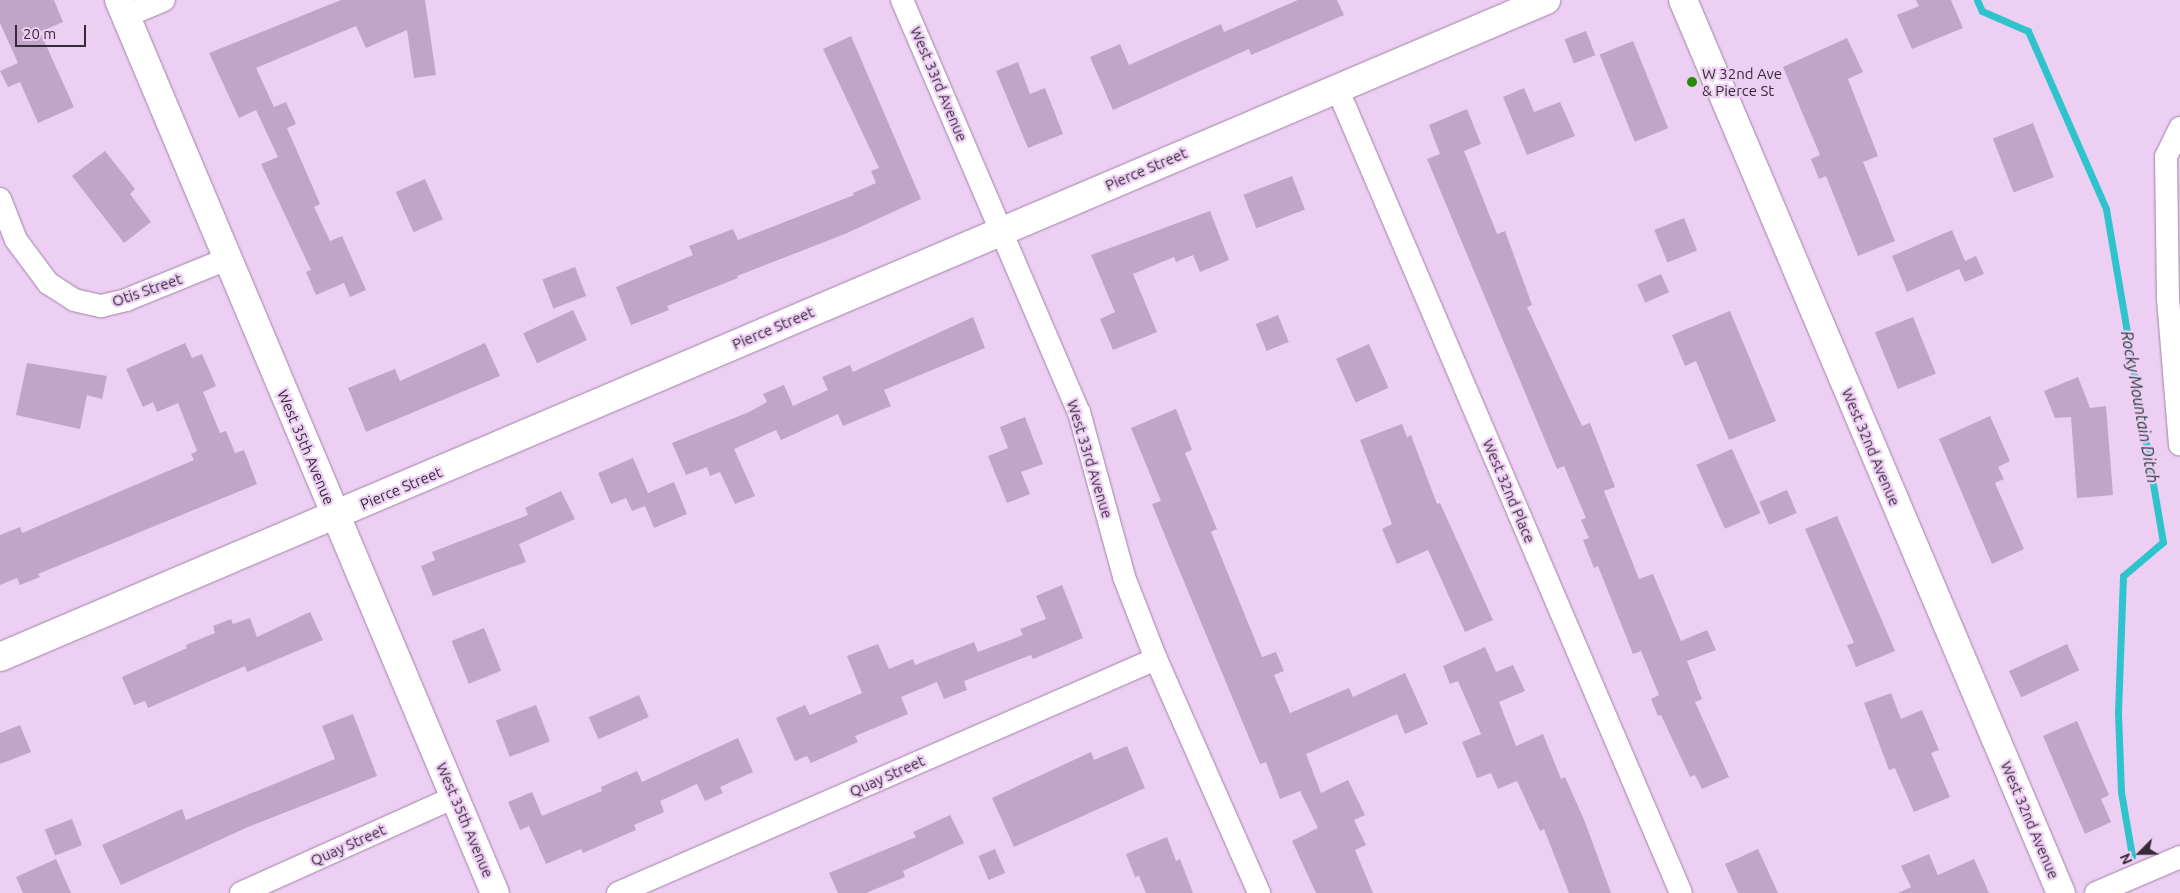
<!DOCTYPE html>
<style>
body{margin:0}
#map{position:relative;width:2180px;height:893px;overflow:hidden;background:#eecff4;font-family:Ubuntu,sans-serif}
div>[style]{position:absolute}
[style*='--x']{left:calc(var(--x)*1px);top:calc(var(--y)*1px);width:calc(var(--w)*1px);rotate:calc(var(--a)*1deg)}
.stream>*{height:7px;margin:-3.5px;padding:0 3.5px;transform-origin:3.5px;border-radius:3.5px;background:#2fc4cc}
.building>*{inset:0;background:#c1a4c8;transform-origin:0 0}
.roads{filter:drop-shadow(0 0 1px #9e82a4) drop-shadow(0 0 1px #9e82a4)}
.minor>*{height:22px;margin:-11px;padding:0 11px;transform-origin:11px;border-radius:11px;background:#fff}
.tertiary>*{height:28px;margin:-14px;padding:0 14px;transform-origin:14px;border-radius:14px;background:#fff}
.dots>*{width:14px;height:14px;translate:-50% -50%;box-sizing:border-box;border:2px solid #eecff4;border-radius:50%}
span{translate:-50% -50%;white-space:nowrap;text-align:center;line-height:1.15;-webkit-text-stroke:4.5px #eecff4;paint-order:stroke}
.poi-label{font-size:15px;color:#362a39}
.left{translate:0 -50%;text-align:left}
.street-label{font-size:15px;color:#362a39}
.water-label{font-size:16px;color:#233a3c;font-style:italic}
.north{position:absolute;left:2115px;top:828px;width:50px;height:50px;-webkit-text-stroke:4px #eecff4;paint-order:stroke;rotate:247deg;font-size:14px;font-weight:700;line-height:20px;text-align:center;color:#362a39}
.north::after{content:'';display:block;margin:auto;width:18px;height:22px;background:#362a39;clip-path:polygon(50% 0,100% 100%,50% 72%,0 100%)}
.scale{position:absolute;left:15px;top:25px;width:71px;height:22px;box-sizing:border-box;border:2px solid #362a39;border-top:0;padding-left:6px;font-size:15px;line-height:18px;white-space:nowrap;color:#362a39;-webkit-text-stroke:4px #eecff4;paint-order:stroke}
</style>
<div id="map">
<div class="stream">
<div style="--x:1977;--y:0;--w:12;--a:66"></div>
<div style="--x:1982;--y:11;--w:50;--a:23.5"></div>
<div style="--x:2028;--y:31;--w:194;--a:66.3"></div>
<div style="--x:2106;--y:209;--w:338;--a:80.3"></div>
<div style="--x:2163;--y:542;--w:52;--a:139.6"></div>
<div style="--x:2123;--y:576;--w:137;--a:92.1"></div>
<div style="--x:2118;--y:713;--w:79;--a:87.8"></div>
<div style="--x:2121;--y:792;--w:65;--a:80.2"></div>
</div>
<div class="building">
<div style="clip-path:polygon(0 0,54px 0,63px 22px,40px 32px,74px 107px,38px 123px,20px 82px,8px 87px,0 71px,18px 63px,0 23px)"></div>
<div style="clip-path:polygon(341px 0,425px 0,436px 75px,414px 78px,407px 30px,366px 48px,356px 26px,256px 68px,274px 107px,286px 102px,296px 124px,287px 128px,320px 204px,314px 207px,330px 241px,342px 236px,366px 290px,350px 297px,344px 283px,316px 295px,306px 272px,311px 270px,261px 164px,278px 157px,256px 110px,239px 118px,209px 53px)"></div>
<div style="clip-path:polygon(1298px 0,1337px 0,1344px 15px,1251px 55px,1249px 49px,1113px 110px,1090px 57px,1120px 44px,1129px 65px,1221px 24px,1224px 32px)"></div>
<div style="clip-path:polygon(1916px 0,1951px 0,1963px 28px,1912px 49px,1897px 15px,1919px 6px)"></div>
<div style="left:1586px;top:31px;width:26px;height:23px;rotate:69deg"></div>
<div style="clip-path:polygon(851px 36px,921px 199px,845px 234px,737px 276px,738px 278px,667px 306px,669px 310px,631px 325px,616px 287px,693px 255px,689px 246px,733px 229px,738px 240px,854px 195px,853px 193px,876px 183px,871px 171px,879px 168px,823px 49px)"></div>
<div style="clip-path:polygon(1847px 38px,1863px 72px,1848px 79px,1878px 156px,1863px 162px,1895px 241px,1858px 256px,1826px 176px,1819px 179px,1811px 159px,1820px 155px,1783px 67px)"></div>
<div style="left:1633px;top:41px;width:94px;height:36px;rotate:68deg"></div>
<div style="clip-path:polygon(1018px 62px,1030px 94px,1045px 88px,1063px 134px,1028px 148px,996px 71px)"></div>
<div style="clip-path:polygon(1524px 88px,1534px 112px,1560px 102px,1575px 136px,1527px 155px,1503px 97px)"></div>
<div style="clip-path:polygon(1467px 109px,1481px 144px,1464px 151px,1497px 234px,1505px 231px,1532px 305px,1527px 307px,1582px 426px,1590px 423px,1615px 487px,1604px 491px,1639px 579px,1653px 574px,1681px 641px,1707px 630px,1716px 650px,1687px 661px,1702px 699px,1695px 702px,1729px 777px,1702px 789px,1695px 775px,1690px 777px,1661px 715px,1658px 716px,1651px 699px,1659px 695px,1641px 651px,1633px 654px,1598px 566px,1594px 568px,1583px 540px,1589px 538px,1581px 520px,1586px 518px,1564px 466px,1557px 469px,1427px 159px,1440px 154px,1429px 125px)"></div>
<div style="left:2033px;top:123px;width:58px;height:43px;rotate:69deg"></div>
<div style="clip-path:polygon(105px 151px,135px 189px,130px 194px,151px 222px,124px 243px,72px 176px)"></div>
<div style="left:1292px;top:176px;width:36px;height:52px;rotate:69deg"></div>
<div style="left:425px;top:179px;width:44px;height:32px;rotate:66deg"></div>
<div style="clip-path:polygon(1210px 211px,1229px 260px,1200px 272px,1193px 255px,1176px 262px,1174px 257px,1133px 274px,1157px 332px,1113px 350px,1100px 319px,1115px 312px,1091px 255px)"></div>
<div style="left:1684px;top:218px;width:35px;height:32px;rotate:68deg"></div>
<div style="clip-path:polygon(1952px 230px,1965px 261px,1976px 256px,1984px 274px,1965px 282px,1959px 269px,1907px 292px,1892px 256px)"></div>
<div style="left:575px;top:267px;width:31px;height:35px;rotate:69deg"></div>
<div style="left:1661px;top:274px;width:20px;height:26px;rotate:66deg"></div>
<div style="left:573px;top:310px;width:33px;height:55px;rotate:65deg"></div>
<div style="clip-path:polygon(1730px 311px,1776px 421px,1729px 440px,1696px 361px,1685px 366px,1672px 335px)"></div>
<div style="left:1278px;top:315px;width:29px;height:24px;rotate:68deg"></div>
<div style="clip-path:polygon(973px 317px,985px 348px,884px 390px,891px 406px,843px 426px,838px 414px,781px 440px,776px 430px,734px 449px,755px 496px,735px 504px,720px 472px,710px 476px,707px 467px,686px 475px,672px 443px,749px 412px,767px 402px,763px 394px,784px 385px,793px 406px,828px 390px,822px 377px,850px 365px,853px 372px)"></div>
<div style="left:1913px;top:317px;width:61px;height:41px;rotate:68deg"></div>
<div style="clip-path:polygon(185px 343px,192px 358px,202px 354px,216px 386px,203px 392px,220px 433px,226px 431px,235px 453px,244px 450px,257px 484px,38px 574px,40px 577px,20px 585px,17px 578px,0 585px,0 535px,20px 527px,22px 533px,194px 460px,191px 454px,197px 451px,178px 403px,157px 412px,153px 402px,143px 407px,126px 369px)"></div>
<div style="clip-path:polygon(485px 343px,500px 376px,366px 432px,348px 388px,395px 369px,400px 381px)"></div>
<div style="left:1369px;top:344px;width:48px;height:36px;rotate:66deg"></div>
<div style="clip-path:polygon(27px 363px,107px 376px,102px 399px,87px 395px,80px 429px,16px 415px)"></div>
<div style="clip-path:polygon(2078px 377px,2090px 408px,2106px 406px,2113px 495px,2077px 498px,2071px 417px,2055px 418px,2044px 391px)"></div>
<div style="clip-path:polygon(1176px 409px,1192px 450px,1185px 453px,1217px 529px,1211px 532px,1262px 657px,1276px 652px,1284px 671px,1274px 675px,1290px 713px,1349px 688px,1353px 697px,1405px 673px,1428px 724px,1405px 734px,1397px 714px,1306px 754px,1321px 793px,1348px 780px,1365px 815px,1354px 820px,1366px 845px,1355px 850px,1373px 893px,1316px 893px,1292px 841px,1318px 828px,1300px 791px,1280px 799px,1266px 762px,1260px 764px,1170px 548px,1152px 504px,1161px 501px,1131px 428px)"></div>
<div style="clip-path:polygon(1990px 416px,2010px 461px,1998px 467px,2004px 479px,1995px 483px,2024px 549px,1992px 564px,1939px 439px)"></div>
<div style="clip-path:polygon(1025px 417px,1043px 464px,1021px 472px,1030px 494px,1007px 503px,988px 456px,1008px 448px,1000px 427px)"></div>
<div style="clip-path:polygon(1402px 424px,1407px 437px,1411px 435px,1437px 504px,1440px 503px,1493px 620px,1465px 632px,1428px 550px,1397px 564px,1382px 529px,1392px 524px,1360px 440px)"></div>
<div style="left:1732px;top:449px;width:70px;height:39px;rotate:66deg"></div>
<div style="clip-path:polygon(633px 458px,648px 493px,674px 482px,687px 514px,654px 528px,645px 506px,632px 511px,626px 498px,611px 504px,598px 473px)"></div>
<div style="left:1787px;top:490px;width:25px;height:30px;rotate:67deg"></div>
<div style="clip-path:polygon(561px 491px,575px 519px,519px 544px,526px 562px,433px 596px,421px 566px,435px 560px,432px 552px,528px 515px,525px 508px)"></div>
<div style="clip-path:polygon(1837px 516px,1895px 651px,1856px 667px,1847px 645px,1854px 643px,1805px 529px)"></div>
<div style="clip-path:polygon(1062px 585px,1083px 638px,1033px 659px,1031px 655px,964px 681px,967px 690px,944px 699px,937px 682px,901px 697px,908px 714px,855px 736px,858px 742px,811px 763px,807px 756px,795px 761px,776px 718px,805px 705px,810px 715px,862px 693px,847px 656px,878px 644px,889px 669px,913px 659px,915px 665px,974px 642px,978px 652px,1023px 635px,1020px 629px,1046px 619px,1036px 596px)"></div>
<div style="clip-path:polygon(310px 612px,323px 640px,247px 672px,245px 666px,148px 708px,145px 701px,134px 705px,122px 677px,187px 648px,186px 645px,215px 633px,213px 626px,231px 619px,233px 624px,250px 618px,257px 637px)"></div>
<div style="left:484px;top:628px;width:46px;height:35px;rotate:68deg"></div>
<div style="left:2067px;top:644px;width:29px;height:64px;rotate:65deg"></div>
<div style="clip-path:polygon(1485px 647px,1496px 672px,1513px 665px,1525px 691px,1499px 702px,1516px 746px,1543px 734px,1561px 779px,1565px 777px,1585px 822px,1611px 893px,1569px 893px,1544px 829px,1540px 831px,1517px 781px,1498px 789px,1491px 773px,1477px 778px,1462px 742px,1481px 734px,1458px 681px,1450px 684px,1443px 666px)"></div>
<div style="clip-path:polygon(1891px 693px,1901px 719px,1922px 710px,1939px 750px,1931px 753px,1950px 797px,1914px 812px,1895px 768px,1889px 770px,1864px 703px)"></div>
<div style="left:639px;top:695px;width:24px;height:55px;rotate:66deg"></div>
<div style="left:536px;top:705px;width:39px;height:43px;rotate:69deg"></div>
<div style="clip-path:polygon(353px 714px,377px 776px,248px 827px,121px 885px,102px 845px,182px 809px,186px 820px,335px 759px,322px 726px)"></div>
<div style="clip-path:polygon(2077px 721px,2109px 795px,2101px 799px,2111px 822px,2085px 834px,2043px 736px)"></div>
<div style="clip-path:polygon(20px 725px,31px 752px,0 764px,0 733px)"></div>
<div style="clip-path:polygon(738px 738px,753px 772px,720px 787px,723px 793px,705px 801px,697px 784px,660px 801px,664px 812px,634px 825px,636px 830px,583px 853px,581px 849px,546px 864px,529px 826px,520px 830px,508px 802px,532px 792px,542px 816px,602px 791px,601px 787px,637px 771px,642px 782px)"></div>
<div style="clip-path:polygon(1127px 746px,1145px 788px,1014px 847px,992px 798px,1091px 752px,1094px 760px)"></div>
<div style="clip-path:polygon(950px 815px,964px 843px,903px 871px,905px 877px,866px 893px,838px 893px,829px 873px,916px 837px,913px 832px)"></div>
<div style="left:72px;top:819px;width:28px;height:29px;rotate:69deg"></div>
<div style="clip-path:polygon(1167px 837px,1176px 861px,1180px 859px,1193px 893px,1146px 893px,1139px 876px,1135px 877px,1126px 854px)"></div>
<div style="left:995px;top:849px;width:26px;height:18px;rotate:67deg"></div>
<div style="clip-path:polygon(1758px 849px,1778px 893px,1738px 893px,1725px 864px)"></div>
<div style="clip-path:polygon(1929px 854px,1938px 875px,1974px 859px,1989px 893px,1898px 893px,1911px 887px,1901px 866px)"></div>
<div style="clip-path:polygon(56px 859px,71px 893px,23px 893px,16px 877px)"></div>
</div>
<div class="roads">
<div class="minor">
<div style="--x:902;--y:0;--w:448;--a:66.8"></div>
<div style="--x:1079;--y:412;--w:171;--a:74.7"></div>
<div style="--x:1124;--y:577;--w:88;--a:68.7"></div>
<div style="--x:1156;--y:659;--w:256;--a:66.2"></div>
<div style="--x:126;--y:16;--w:41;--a:-22.8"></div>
<div style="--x:1337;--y:88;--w:875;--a:66.86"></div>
<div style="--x:2180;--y:128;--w:32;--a:116"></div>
<div style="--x:2166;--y:157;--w:142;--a:89.2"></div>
<div style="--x:2168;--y:299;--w:146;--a:85.3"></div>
<div style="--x:0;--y:199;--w:44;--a:68.7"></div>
<div style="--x:16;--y:240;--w:54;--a:53.3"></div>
<div style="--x:48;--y:283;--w:31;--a:33"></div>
<div style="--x:74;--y:300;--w:28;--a:13"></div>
<div style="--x:101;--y:306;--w:26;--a:-13"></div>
<div style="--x:126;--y:300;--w:109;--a:-22.1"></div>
<div style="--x:241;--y:893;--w:235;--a:-24.2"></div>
<div style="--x:618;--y:893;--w:587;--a:-23.51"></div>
<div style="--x:2096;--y:893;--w:91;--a:-23.2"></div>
</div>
<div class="tertiary">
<div style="--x:119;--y:0;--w:969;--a:67.17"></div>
<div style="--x:1683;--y:0;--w:970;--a:67.06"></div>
<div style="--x:0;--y:657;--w:1680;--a:-23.02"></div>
</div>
</div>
<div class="dots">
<div style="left:1692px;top:82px;background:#278c04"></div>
</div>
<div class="poi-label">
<span class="left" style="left:1702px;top:82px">W 32nd Ave<br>&amp; Pierce St</span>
</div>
<div class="street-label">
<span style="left:939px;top:84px;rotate:67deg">West 33rd Avenue</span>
<span style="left:1146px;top:169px;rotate:-23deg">Pierce Street</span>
<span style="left:147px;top:290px;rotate:-19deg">Otis Street</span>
<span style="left:773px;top:328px;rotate:-23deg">Pierce Street</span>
<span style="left:306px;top:447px;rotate:67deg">West 35th Avenue</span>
<span style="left:1871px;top:447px;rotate:67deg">West 32nd Avenue</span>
<span style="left:1090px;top:459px;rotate:73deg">West 33rd Avenue</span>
<span style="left:401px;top:488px;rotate:-23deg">Pierce Street</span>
<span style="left:1509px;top:491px;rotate:67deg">West 32nd Place</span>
<span style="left:887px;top:776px;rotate:-24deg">Quay Street</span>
<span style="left:465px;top:820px;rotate:67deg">West 35th Avenue</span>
<span style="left:2030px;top:820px;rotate:67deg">West 32nd Avenue</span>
<span style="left:348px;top:845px;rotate:-24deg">Quay Street</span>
</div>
<div class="water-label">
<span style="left:2140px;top:407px;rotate:80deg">Rocky Mountain Ditch</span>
</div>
<div class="north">N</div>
<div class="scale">20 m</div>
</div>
